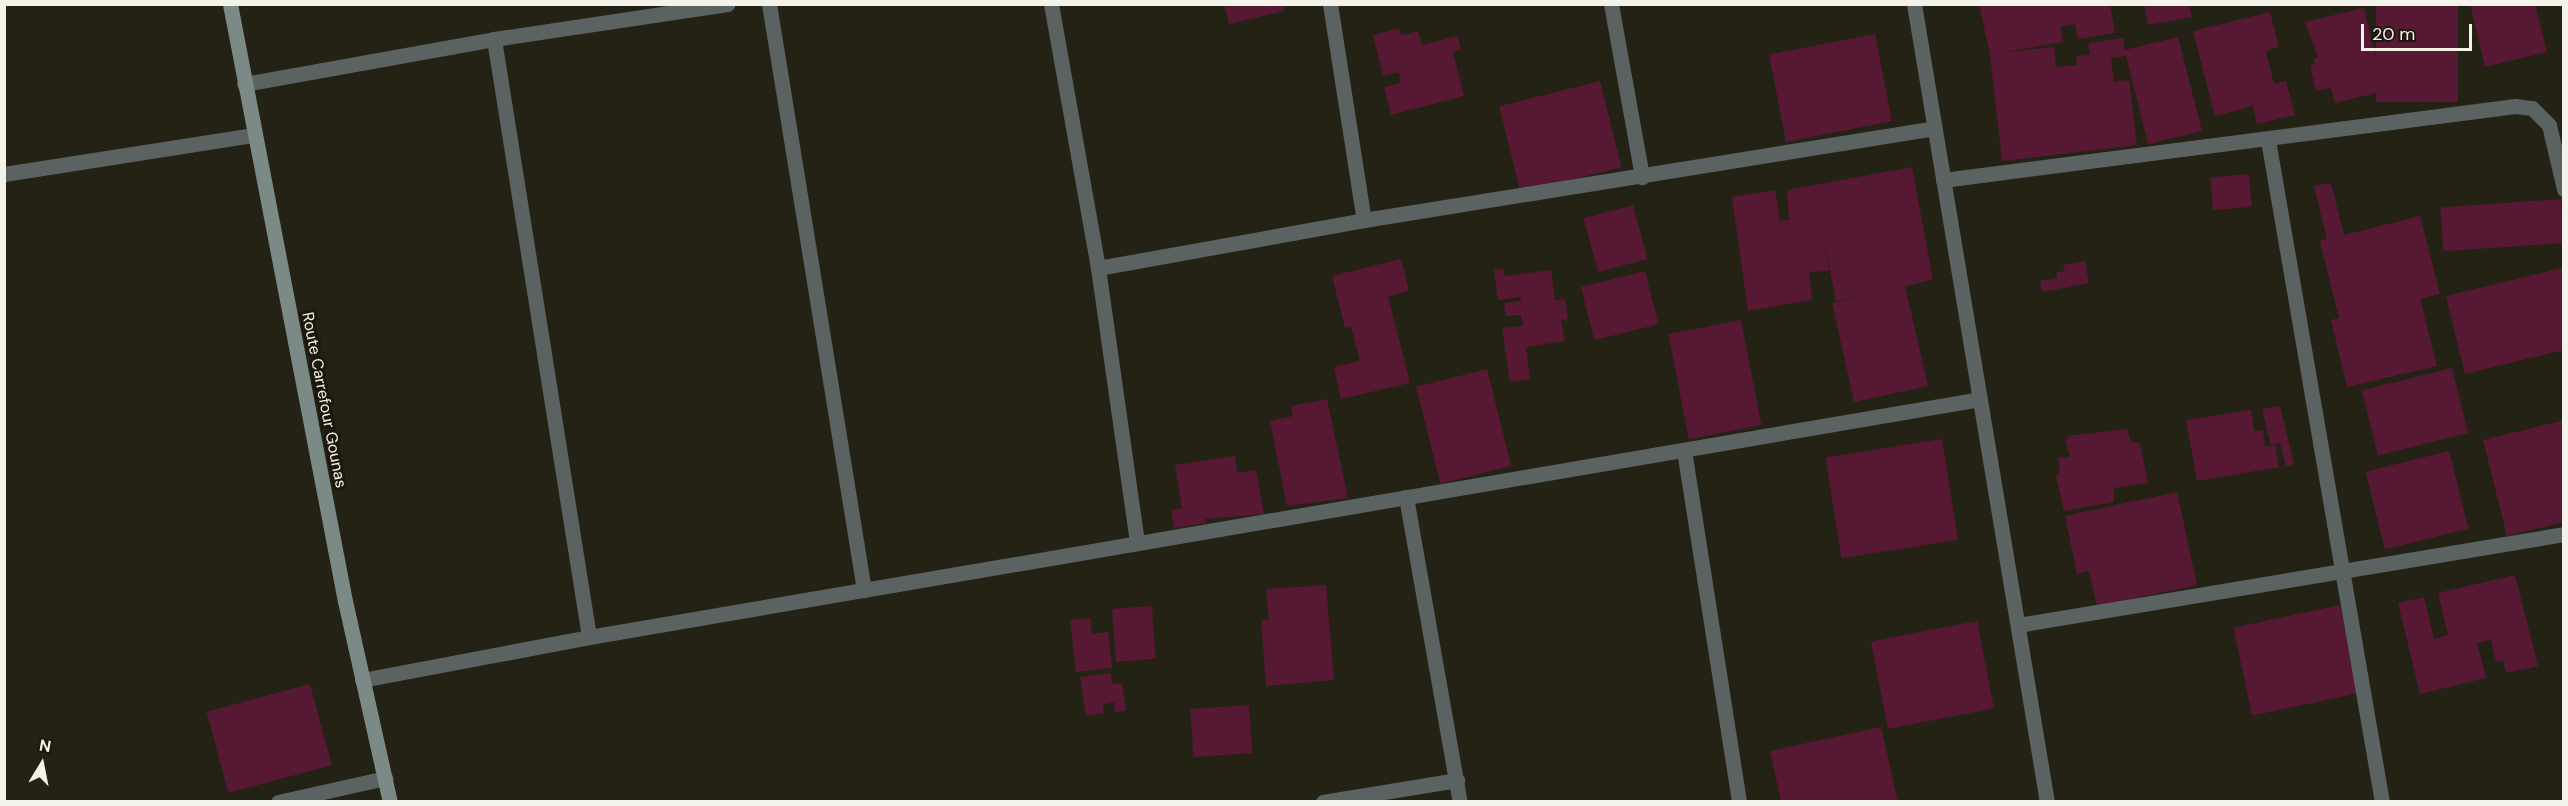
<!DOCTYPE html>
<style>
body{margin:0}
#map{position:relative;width:2568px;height:806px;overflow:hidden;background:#242214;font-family:"DM Sans",sans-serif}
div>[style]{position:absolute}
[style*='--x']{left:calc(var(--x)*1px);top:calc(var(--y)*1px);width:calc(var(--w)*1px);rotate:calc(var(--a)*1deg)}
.building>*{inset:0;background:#571834;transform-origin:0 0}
.minor>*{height:15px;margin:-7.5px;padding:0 7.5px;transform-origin:7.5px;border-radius:7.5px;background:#5b6362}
.secondary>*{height:15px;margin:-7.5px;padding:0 7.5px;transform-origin:7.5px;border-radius:7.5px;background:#7b8987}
span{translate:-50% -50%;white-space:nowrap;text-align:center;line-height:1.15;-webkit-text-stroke:6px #1b180b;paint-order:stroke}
.street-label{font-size:16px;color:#f4f3ea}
.frame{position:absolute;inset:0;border:6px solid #f4f3ea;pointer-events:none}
.north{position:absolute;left:12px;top:734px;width:60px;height:60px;-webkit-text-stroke:4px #1b180b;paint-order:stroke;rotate:10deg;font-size:16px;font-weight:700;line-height:24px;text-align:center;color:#f4f3ea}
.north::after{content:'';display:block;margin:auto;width:21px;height:27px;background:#f4f3ea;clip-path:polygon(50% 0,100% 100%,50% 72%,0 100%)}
.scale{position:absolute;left:2361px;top:24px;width:111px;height:27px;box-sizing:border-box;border:3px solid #f4f3ea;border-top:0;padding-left:8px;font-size:18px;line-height:21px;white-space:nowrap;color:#f4f3ea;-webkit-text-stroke:4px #1b180b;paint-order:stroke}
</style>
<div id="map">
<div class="building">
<div style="clip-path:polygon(1224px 4px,1290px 4px,1290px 5px,1283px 7px,1284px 11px,1229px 24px)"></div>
<div style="clip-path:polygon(1979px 4px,2110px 4px,2115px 33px,2078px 39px,2075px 24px,2060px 27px,2063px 42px,1999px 53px,2054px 47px,2056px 67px,2077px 65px,2076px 56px,2090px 54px,2088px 43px,2123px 38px,2125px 50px,2178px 37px,2202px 131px,2148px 144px,2126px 56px,2111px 58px,2114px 82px,2129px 80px,2137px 145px,2002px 161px,1990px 55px)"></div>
<div style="clip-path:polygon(2144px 4px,2189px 4px,2192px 17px,2148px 25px)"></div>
<div style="left:2376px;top:4px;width:82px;height:98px"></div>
<div style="clip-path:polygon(2470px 4px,2535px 4px,2547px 52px,2485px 67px)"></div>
<div style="clip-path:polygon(2364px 8px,2384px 91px,2335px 103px,2331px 88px,2316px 91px,2310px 65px,2315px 64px,2314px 58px,2318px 57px,2305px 22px)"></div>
<div style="clip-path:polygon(2270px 12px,2279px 47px,2266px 51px,2274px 84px,2286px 81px,2295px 115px,2257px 124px,2253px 106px,2215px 116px,2193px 31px)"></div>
<div style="clip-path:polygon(1399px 28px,1401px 35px,1418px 31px,1422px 45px,1458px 36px,1461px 50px,1453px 52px,1464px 96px,1391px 115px,1384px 87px,1401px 83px,1399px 72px,1383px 76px,1373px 35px)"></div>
<div style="left:1875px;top:34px;width:89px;height:108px;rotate:79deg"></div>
<div style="left:1600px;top:81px;width:89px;height:104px;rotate:76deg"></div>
<div style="clip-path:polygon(1912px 167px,1933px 280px,1905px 286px,1928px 386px,1854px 402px,1832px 303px,1869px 294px,1836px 301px,1824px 240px,1829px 271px,1809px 272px,1812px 300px,1748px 311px,1732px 197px,1775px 190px,1780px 221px,1789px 220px,1787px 190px)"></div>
<div style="left:2249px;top:174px;width:33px;height:39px;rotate:85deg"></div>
<div style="clip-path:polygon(2331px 183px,2344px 235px,2420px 216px,2440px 294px,2420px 299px,2437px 366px,2347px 387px,2331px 320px,2339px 318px,2320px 241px,2327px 239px,2314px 186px)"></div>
<div style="left:2561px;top:199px;width:44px;height:121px;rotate:86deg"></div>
<div style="left:1633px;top:205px;width:56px;height:51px;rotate:75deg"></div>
<div style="clip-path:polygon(1401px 259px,1409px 291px,1388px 296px,1410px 383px,1341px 399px,1334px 367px,1360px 361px,1351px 326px,1345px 328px,1332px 276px)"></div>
<div style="clip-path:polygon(2085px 261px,2089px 283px,2042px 292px,2040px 281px,2057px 278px,2057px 272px,2065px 271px,2063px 265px)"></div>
<div style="clip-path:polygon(2562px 268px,2564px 350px,2465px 374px,2446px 296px)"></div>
<div style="clip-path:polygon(1504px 269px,1504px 276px,1551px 270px,1555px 300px,1565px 299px,1568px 319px,1561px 320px,1565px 341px,1526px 347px,1530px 379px,1510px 382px,1502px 328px,1523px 326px,1521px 315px,1506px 316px,1504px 303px,1521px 301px,1521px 297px,1498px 300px,1494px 270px)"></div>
<div style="left:1645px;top:271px;width:55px;height:66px;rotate:76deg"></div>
<div style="left:1741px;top:320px;width:107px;height:74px;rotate:79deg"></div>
<div style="left:2452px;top:368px;width:67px;height:93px;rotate:76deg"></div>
<div style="left:1487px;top:369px;width:100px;height:73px;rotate:76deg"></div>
<div style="clip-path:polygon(1327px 399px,1348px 498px,1287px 506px,1270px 421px,1293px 416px,1291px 406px)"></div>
<div style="clip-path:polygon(2280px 406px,2294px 464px,2286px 466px,2280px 443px,2271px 445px,2262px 409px)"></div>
<div style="clip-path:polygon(2251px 410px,2254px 431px,2263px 430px,2265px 447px,2275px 445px,2279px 467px,2197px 481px,2186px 420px)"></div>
<div style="clip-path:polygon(2564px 420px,2564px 522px,2507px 536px,2483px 440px)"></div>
<div style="clip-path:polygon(2127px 429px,2131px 442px,2140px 443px,2148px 483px,2114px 488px,2114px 502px,2064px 511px,2056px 476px,2060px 471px,2058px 458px,2070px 457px,2066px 441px,2068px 436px)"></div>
<div style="left:1942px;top:439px;width:102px;height:118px;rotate:81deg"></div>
<div style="left:2449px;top:451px;width:80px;height:86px;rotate:76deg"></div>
<div style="clip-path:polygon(1235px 456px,1237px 473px,1256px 470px,1264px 514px,1205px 519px,1206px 523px,1174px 528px,1171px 510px,1182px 508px,1175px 465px)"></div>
<div style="clip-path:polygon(2177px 492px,2197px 585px,2097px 606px,2089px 571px,2077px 574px,2065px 516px)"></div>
<div style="clip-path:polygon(2515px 575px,2538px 666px,2506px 673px,2503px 660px,2496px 662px,2491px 640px,2477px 643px,2486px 678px,2420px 694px,2398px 603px,2424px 597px,2434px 639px,2448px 635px,2438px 593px)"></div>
<div style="clip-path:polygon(1326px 585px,1334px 680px,1266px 686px,1261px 620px,1269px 620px,1266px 589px)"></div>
<div style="left:2340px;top:605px;width:90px;height:109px;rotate:78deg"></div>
<div style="left:1152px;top:606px;width:53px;height:40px;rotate:86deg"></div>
<div style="clip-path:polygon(1090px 618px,1092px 634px,1108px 632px,1112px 668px,1076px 672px,1070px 620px)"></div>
<div style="left:1977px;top:621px;width:89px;height:108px;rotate:79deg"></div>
<div style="clip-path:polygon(1111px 673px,1112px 684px,1122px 683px,1126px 711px,1115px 712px,1114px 702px,1103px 704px,1104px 713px,1086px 716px,1080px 677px)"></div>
<div style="left:310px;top:684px;width:84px;height:107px;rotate:75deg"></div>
<div style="left:1249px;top:705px;width:48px;height:59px;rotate:86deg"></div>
<div style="clip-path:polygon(1881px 727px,1898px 802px,1781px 802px,1770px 751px)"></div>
</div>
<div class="minor">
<div style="--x:769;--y:4;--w:594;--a:80.79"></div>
<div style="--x:1051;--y:4;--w:268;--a:79.9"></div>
<div style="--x:1098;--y:268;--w:278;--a:81.9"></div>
<div style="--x:1330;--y:4;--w:219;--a:81.1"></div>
<div style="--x:1611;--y:4;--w:176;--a:79.8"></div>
<div style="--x:1914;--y:4;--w:809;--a:80.54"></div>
<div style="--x:494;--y:39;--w:605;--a:80.97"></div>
<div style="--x:244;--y:84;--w:254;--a:-10.2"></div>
<div style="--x:494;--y:39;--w:236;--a:-8.5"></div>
<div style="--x:2268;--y:140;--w:672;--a:80.23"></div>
<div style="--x:4;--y:174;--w:253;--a:-8.9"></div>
<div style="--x:1943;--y:180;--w:577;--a:-7.37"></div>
<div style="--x:2515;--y:106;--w:17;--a:7"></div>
<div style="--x:2532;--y:108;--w:24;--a:45"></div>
<div style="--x:2549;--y:125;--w:66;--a:76.8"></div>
<div style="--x:1098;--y:268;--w:270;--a:-10.2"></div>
<div style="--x:1364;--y:220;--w:578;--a:-9.15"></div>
<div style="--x:1684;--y:450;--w:356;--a:81.1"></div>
<div style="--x:1406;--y:497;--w:310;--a:80"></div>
<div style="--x:2018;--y:625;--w:554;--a:-9.46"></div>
<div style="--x:362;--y:680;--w:231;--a:-10.7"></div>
<div style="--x:589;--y:637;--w:1411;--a:-9.71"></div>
<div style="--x:278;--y:802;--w:110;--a:-12.6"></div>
<div style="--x:1323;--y:802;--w:136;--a:-9.3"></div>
</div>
<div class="secondary">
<div style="--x:230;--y:4;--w:608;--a:79.1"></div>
<div style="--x:345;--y:601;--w:206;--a:77.4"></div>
</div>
<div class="street-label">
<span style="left:324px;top:400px;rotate:79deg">Route Carrefour Gounas</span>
</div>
<div class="frame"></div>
<div class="north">N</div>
<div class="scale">20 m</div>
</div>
